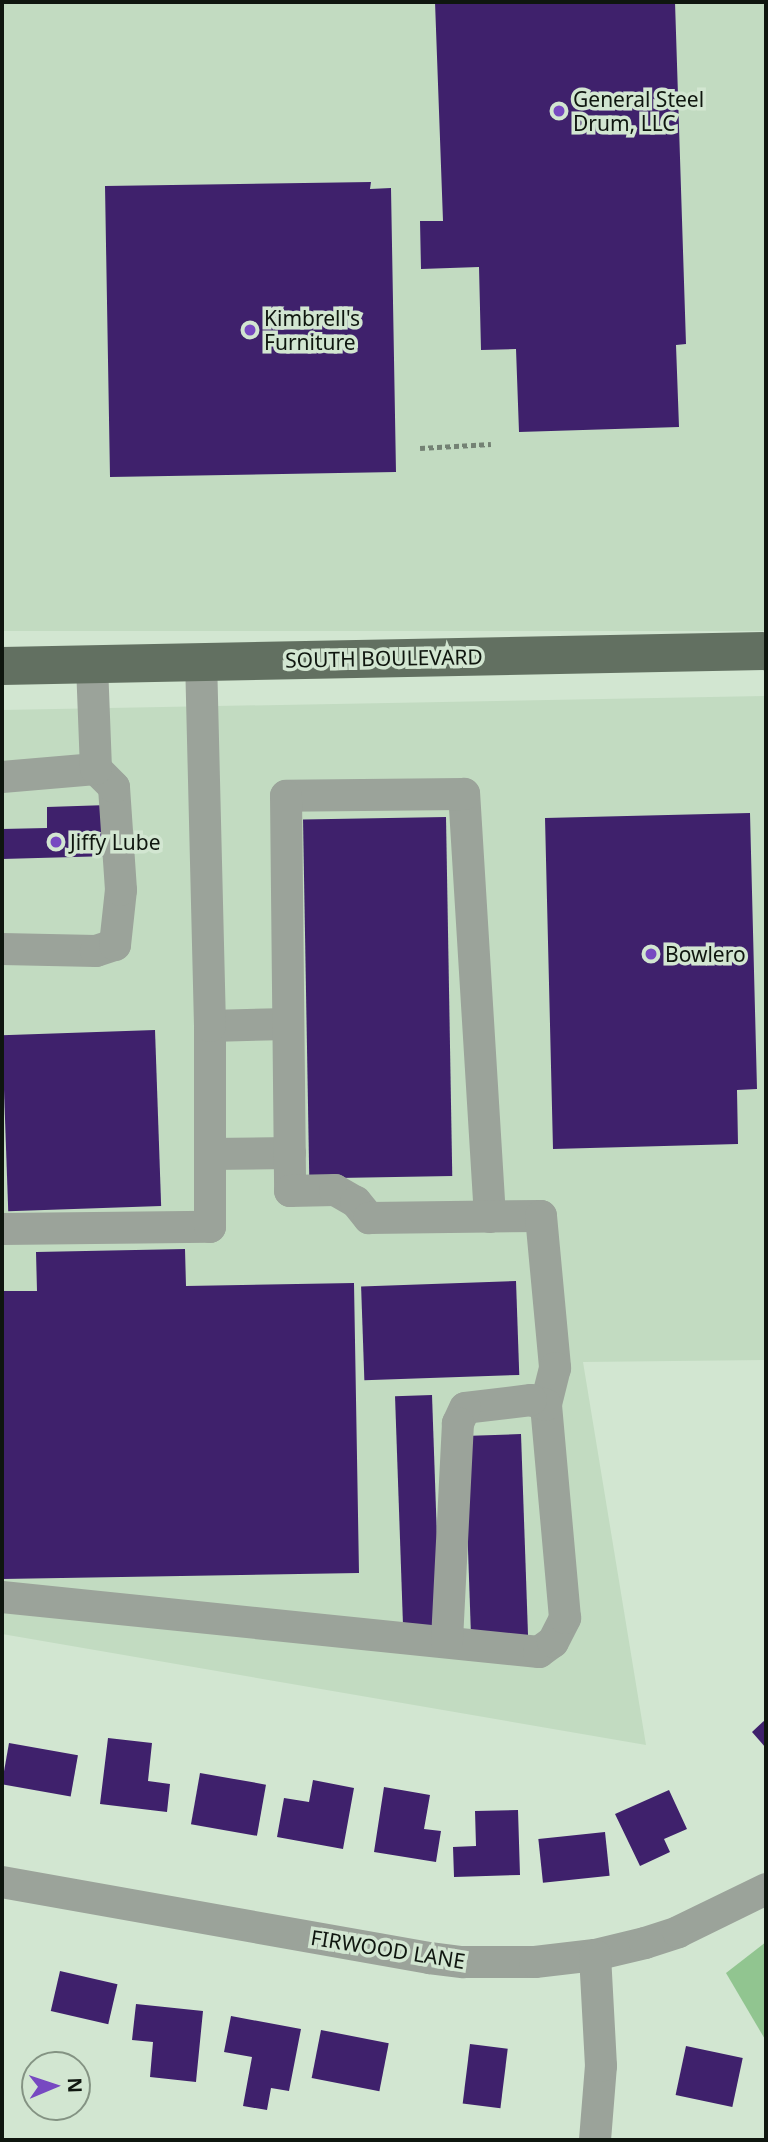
<!DOCTYPE html>
<style>
body{margin:0}
#map{position:relative;width:768px;height:2142px;overflow:hidden;background:#d2e6d1;font-family:"Noto Sans",sans-serif}
div>[style]{position:absolute}
[style*='--x']{left:calc(var(--x)*1px);top:calc(var(--y)*1px);width:calc(var(--w)*1px);rotate:calc(var(--a)*1deg)}
.built>*{inset:0;background:#c2dbc1;transform-origin:0 0}
.green>*{inset:0;background:#91c590}
.building>*{inset:0;background:#3f216c;transform-origin:0 0}
.path>*{height:4.5px;margin-top:-2.25px;transform-origin:0;background:repeating-linear-gradient(90deg,#748274 0 5px,transparent 0 8.5px)}
.minor>*{height:32px;margin:-16px;padding:0 16px;transform-origin:16px;border-radius:16px;background:#9ba39a}
.major>*{height:38px;margin:-19px;padding:0 19px;transform-origin:19px;border-radius:19px;background:#627061}
.dots>*{width:19px;height:19px;translate:-50% -50%;box-sizing:border-box;border:4px solid #d2e6d1;border-radius:50%}
span{translate:-50% -50%;white-space:nowrap;text-align:center;line-height:1.15;-webkit-text-stroke:7px #d2e6d1;paint-order:stroke}
.poi-label{font-size:21px;color:#0f160f}
.left{translate:0 -50%;text-align:left}
.street-label{font-size:21px;color:#0f160f}
.frame{position:absolute;inset:0;border:4px solid #0f160f;pointer-events:none}
.north{position:absolute;left:21px;top:2051px;width:70px;height:70px;box-sizing:border-box;background:#d2e6d1;border:2px solid #849383;border-radius:50%;rotate:88deg;font-size:19px;font-weight:700;line-height:28px;text-align:center;color:#0f160f}
.north::after{content:'';display:block;margin:auto;width:24px;height:32px;background:#7749c1;clip-path:polygon(50% 0,100% 100%,50% 72%,0 100%)}
</style>
<div id="map">
<div class="built">
<div style="left:2px;top:2px;width:764px;height:629px"></div>
<div style="clip-path:polygon(766px 696px,766px 1360px,583px 1362px,646px 1745px,2px 1634px,2px 710px)"></div>
</div>
<div class="green">
<div style="clip-path:polygon(766px 1942px,766px 2041px,726px 1973px)"></div>
</div>
<div class="building">
<div style="clip-path:polygon(435px 2px,675px 2px,686px 344px,676px 345px,679px 427px,519px 432px,516px 349px,481px 350px,479px 267px,421px 269px,420px 221px,443px 221px)"></div>
<div style="clip-path:polygon(371px 182px,370px 189px,391px 188px,396px 472px,110px 477px,105px 186px)"></div>
<div style="clip-path:polygon(108px 805px,110px 856px,2px 859px,2px 829px,47px 828px,47px 807px)"></div>
<div style="clip-path:polygon(750px 813px,757px 1089px,737px 1090px,738px 1144px,553px 1149px,545px 818px)"></div>
<div style="left:446px;top:817px;width:359px;height:143px;rotate:89deg"></div>
<div style="left:155px;top:1030px;width:176px;height:153px;rotate:88deg"></div>
<div style="clip-path:polygon(185px 1249px,186px 1286px,354px 1283px,359px 1573px,2px 1579px,2px 1291px,37px 1291px,36px 1252px)"></div>
<div style="left:516px;top:1281px;width:94px;height:155px;rotate:88deg"></div>
<div style="left:432px;top:1395px;width:230px;height:37px;rotate:88deg"></div>
<div style="left:521px;top:1434px;width:203px;height:57px;rotate:88deg"></div>
<div style="clip-path:polygon(766px 1719px,766px 1748px,752px 1732px)"></div>
<div style="clip-path:polygon(108px 1738px,152px 1743px,148px 1781px,170px 1784px,167px 1812px,100px 1804px)"></div>
<div style="left:9px;top:1743px;width:70px;height:42px;rotate:10deg"></div>
<div style="left:200px;top:1773px;width:67px;height:52px;rotate:10deg"></div>
<div style="clip-path:polygon(313px 1780px,354px 1788px,343px 1849px,277px 1837px,284px 1798px,309px 1802px)"></div>
<div style="clip-path:polygon(384px 1787px,430px 1795px,424px 1829px,441px 1831px,436px 1862px,374px 1852px)"></div>
<div style="clip-path:polygon(669px 1790px,687px 1829px,664px 1839px,670px 1852px,640px 1866px,615px 1814px)"></div>
<div style="clip-path:polygon(518px 1810px,520px 1875px,454px 1877px,453px 1847px,476px 1846px,475px 1811px)"></div>
<div style="left:605px;top:1832px;width:44px;height:67px;rotate:84deg"></div>
<div style="left:60px;top:1971px;width:59px;height:41px;rotate:13deg"></div>
<div style="clip-path:polygon(136px 2004px,203px 2011px,196px 2082px,150px 2077px,153px 2042px,132px 2040px)"></div>
<div style="clip-path:polygon(231px 2016px,301px 2029px,289px 2091px,271px 2088px,267px 2110px,243px 2106px,252px 2057px,224px 2052px)"></div>
<div style="left:321px;top:2030px;width:69px;height:49px;rotate:11deg"></div>
<div style="left:470px;top:2044px;width:38px;height:60px;rotate:7deg"></div>
<div style="left:686px;top:2046px;width:58px;height:50px;rotate:12deg"></div>
</div>
<div class="path">
<div style="--x:420;--y:448;--w:71;--a:-3.2"></div>
</div>
<div class="minor">
<div style="--x:2;--y:777;--w:94;--a:-4.9"></div>
<div style="--x:2;--y:949;--w:94;--a:1.2"></div>
<div style="--x:96;--y:951;--w:20;--a:-18"></div>
<div style="--x:115;--y:945;--w:55;--a:-83.8"></div>
<div style="--x:121;--y:890;--w:103;--a:-93.9"></div>
<div style="--x:114;--y:787;--w:25;--a:-135"></div>
<div style="--x:96;--y:769;--w:105;--a:-92.2"></div>
<div style="--x:210;--y:1026;--w:78;--a:-1.5"></div>
<div style="--x:210;--y:1154;--w:80;--a:-0.7"></div>
<div style="--x:490;--y:1217;--w:424;--a:-93.5"></div>
<div style="--x:464;--y:794;--w:178;--a:179.4"></div>
<div style="--x:286;--y:796;--w:395;--a:89.4"></div>
<div style="--x:290;--y:1191;--w:45;--a:-1.3"></div>
<div style="--x:335;--y:1190;--w:24;--a:30"></div>
<div style="--x:356;--y:1202;--w:21;--a:51"></div>
<div style="--x:369;--y:1218;--w:172;--a:-0.7"></div>
<div style="--x:541;--y:1216;--w:153;--a:84.7"></div>
<div style="--x:555;--y:1368;--w:38;--a:104"></div>
<div style="--x:2;--y:1229;--w:208;--a:-0.6"></div>
<div style="--x:210;--y:1227;--w:201;--a:-90"></div>
<div style="--x:210;--y:1026;--w:364;--a:-91.4"></div>
<div style="--x:2;--y:1597;--w:540;--a:5.85"></div>
<div style="--x:539;--y:1652;--w:17;--a:-36"></div>
<div style="--x:553;--y:1642;--w:27;--a:-63"></div>
<div style="--x:565;--y:1618;--w:214;--a:-95.1"></div>
<div style="--x:546;--y:1405;--w:16;--a:-162"></div>
<div style="--x:531;--y:1400;--w:66;--a:173.1"></div>
<div style="--x:465;--y:1408;--w:17;--a:115"></div>
<div style="--x:458;--y:1423;--w:218;--a:92.9"></div>
<div style="--x:2;--y:1882;--w:434;--a:10.1"></div>
<div style="--x:429;--y:1958;--w:35;--a:7"></div>
<div style="--x:464;--y:1962;--w:71;--a:0"></div>
<div style="--x:535;--y:1962;--w:60;--a:-6.7"></div>
<div style="--x:595;--y:1955;--w:51;--a:-13.5"></div>
<div style="--x:645;--y:1943;--w:35;--a:-18"></div>
<div style="--x:678;--y:1932;--w:98;--a:-26"></div>
<div style="--x:595;--y:2140;--w:74;--a:-85.4"></div>
<div style="--x:601;--y:2066;--w:111;--a:-93.1"></div>
</div>
<div class="major">
<div style="--x:2;--y:666;--w:764;--a:-1.12"></div>
</div>
<div class="dots">
<div style="left:559px;top:111px;background:#7749c1"></div>
<div style="left:250px;top:330px;background:#7749c1"></div>
<div style="left:56px;top:842px;background:#7749c1"></div>
<div style="left:651px;top:954px;background:#7749c1"></div>
</div>
<div class="poi-label">
<span class="left" style="left:573px;top:111px">General Steel<br>Drum, LLC</span>
<span class="left" style="left:264px;top:330px">Kimbrell's<br>Furniture</span>
<span class="left" style="left:70px;top:842px">Jiffy Lube</span>
<span class="left" style="left:665px;top:954px">Bowlero</span>
</div>
<div class="street-label">
<span style="left:384px;top:658px;rotate:-1deg">SOUTH BOULEVARD</span>
<span style="left:388px;top:1949px;rotate:9deg">FIRWOOD LANE</span>
</div>
<div class="frame"></div>
<div class="north">N</div>
</div>
